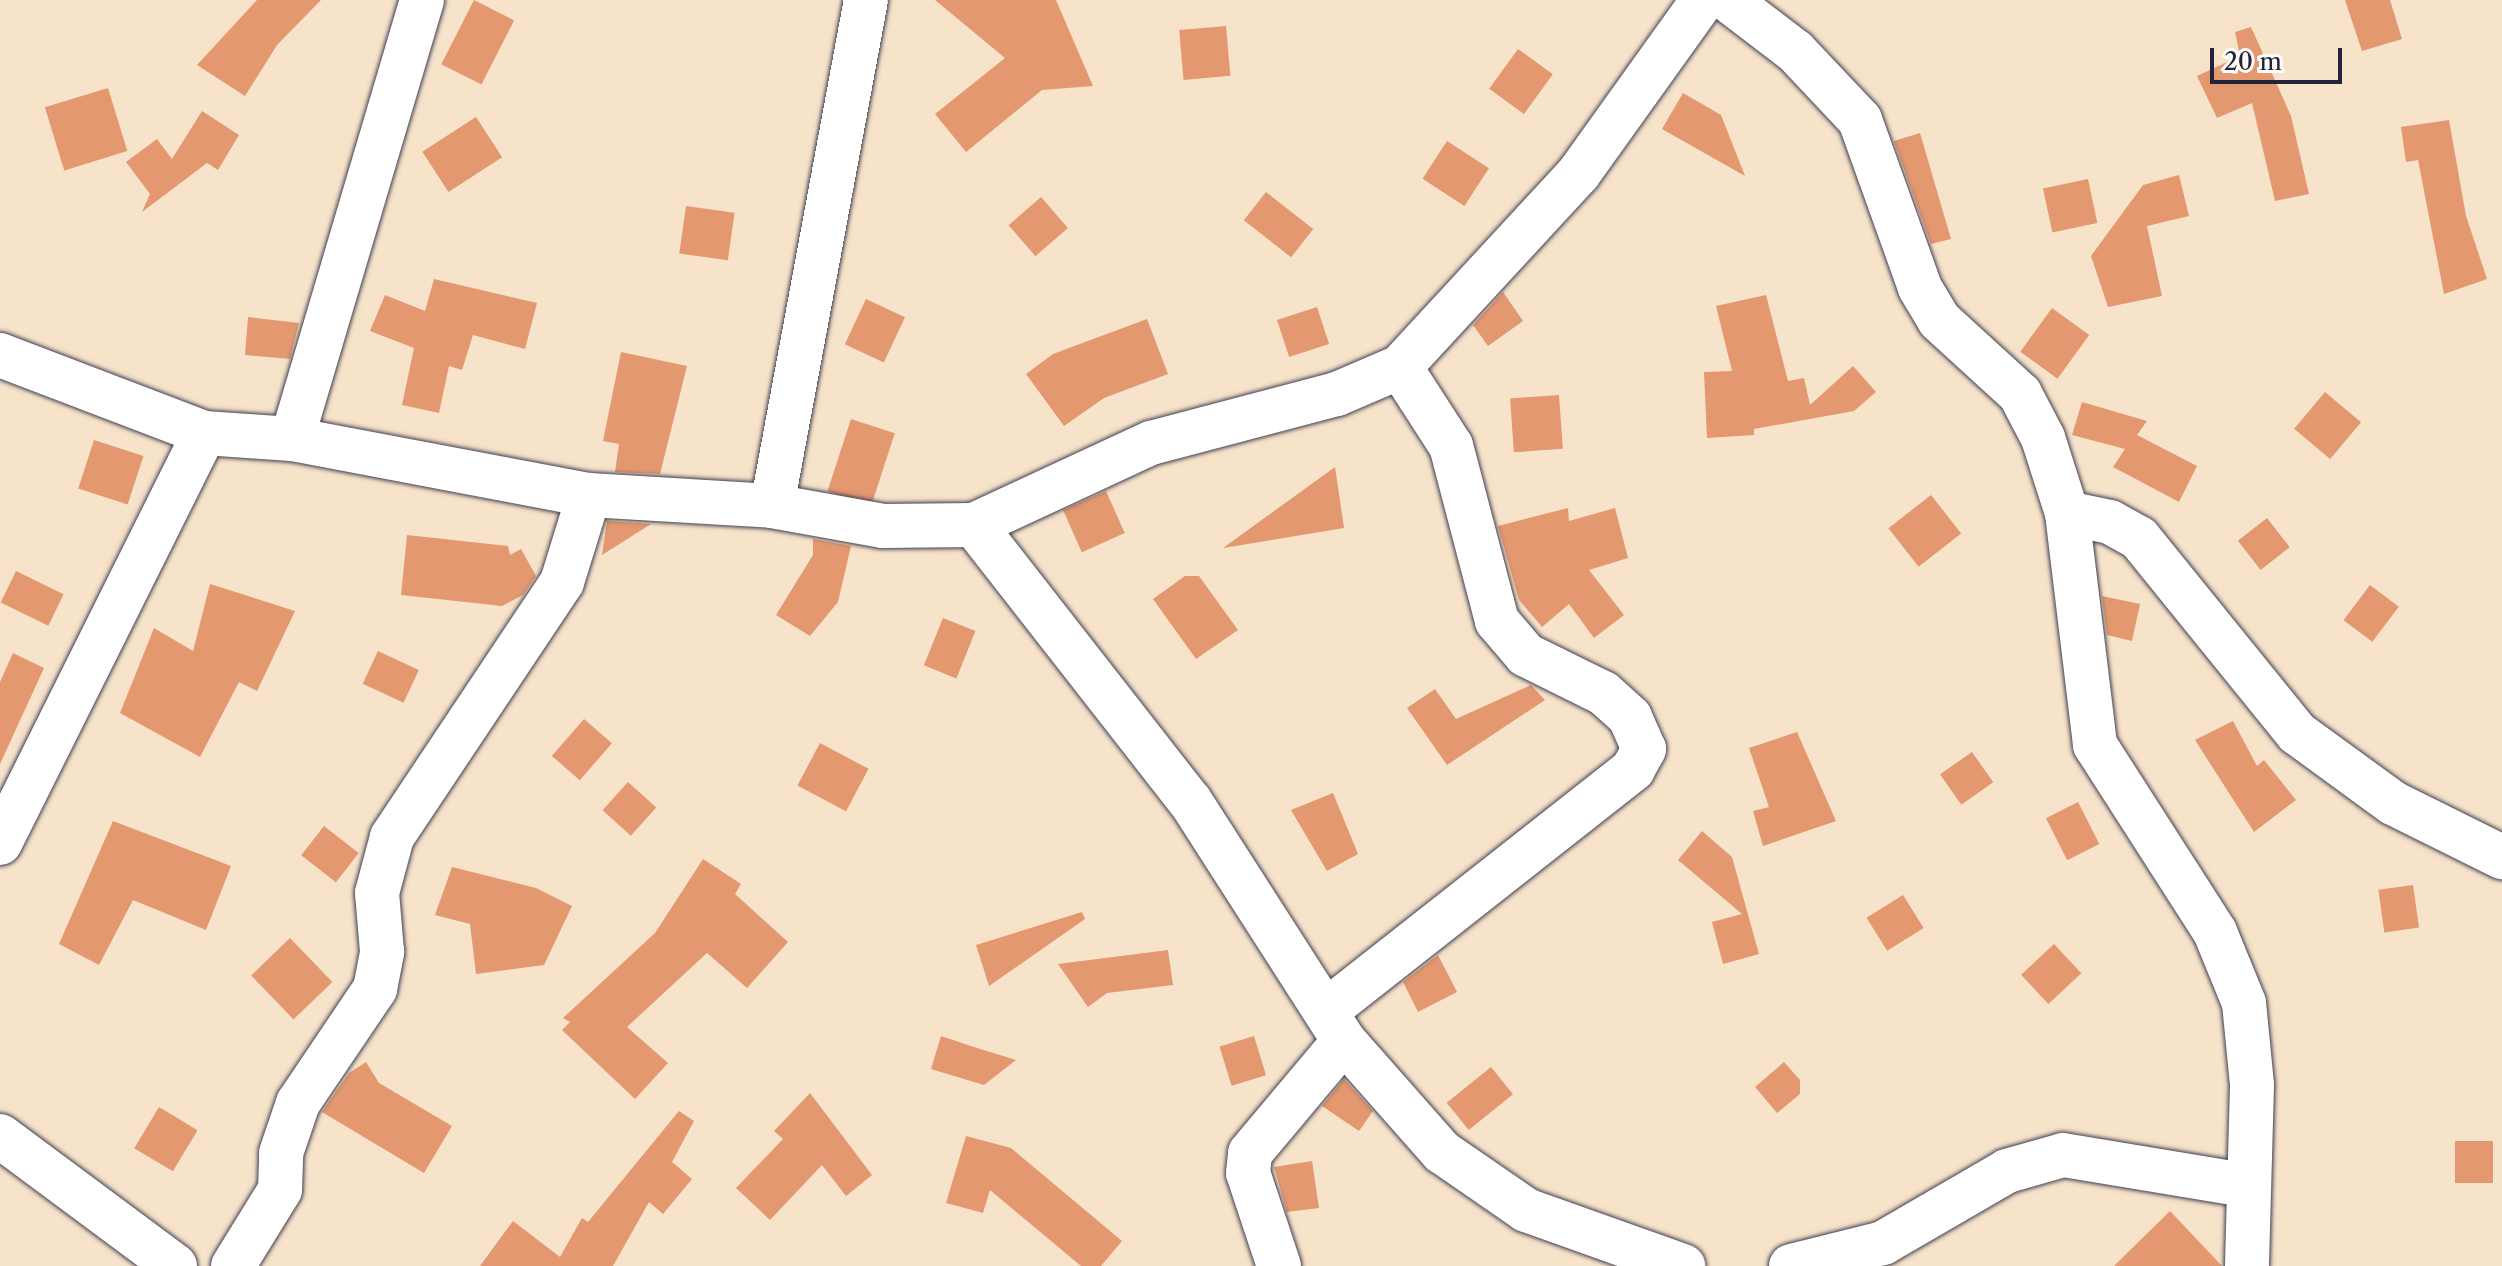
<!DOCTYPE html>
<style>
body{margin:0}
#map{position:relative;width:2502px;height:1266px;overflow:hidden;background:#f6e3ca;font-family:"Libre Caslon Text",serif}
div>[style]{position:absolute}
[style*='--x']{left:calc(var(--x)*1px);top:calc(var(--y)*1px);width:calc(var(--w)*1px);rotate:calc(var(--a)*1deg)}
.building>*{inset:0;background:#e39870;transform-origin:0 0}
.roads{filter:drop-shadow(0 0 2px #423f50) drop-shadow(0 0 2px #423f50)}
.minor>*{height:44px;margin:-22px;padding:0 22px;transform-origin:22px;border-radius:22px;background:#fff}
span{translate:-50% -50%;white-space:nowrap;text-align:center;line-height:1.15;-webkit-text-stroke:8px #fdfcf7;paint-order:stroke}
.scale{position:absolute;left:2210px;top:48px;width:132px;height:36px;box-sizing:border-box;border:4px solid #22223b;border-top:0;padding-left:10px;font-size:24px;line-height:28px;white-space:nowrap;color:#22223b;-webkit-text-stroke:6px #fdfcf7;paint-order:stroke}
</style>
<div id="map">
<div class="building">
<div style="clip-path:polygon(257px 0,321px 0,277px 45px,245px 96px,197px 65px)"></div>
<div style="left:474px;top:0;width:45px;height:72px;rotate:27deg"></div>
<div style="clip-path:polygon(935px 0,1056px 0,1093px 86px,1042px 90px,966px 152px,935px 114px,1005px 58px)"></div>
<div style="clip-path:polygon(2345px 0,2390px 0,2402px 39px,2362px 51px)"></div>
<div style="left:1226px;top:26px;width:50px;height:47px;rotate:85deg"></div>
<div style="clip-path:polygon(2251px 27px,2291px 116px,2309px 194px,2275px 201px,2252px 103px,2217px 118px,2197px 76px,2240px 56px,2235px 32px)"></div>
<div style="left:1518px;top:49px;width:43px;height:49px;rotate:36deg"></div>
<div style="left:108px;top:88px;width:66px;height:66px;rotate:73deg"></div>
<div style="clip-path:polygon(1683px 93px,1721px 115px,1745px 176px,1662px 129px)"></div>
<div style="clip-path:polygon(202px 111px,239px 135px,218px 170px,207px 163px,142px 212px,150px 194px,126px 162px,157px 139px,172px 159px)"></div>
<div style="left:476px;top:117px;width:48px;height:64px;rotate:57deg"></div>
<div style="clip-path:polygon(2449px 120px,2466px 216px,2487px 279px,2444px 294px,2418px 160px,2406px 162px,2401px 127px)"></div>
<div style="clip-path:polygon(1920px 133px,1951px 239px,1931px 244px,1894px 141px)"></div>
<div style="left:1447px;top:141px;width:50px;height:45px;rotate:33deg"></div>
<div style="clip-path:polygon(2179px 175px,2189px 216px,2147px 226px,2162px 296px,2108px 307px,2091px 256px,2143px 185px)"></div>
<div style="left:2088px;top:179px;width:45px;height:46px;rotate:78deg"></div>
<div style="left:1266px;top:192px;width:60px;height:36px;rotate:38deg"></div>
<div style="left:1041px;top:197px;width:41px;height:43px;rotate:49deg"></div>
<div style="left:686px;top:206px;width:49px;height:48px;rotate:8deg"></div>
<div style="clip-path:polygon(434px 279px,537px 303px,525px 349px,473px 335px,462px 370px,449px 366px,439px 413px,402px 405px,414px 348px,370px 331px,385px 295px,425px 311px)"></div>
<div style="clip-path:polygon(1503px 292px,1523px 321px,1488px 346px,1473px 325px)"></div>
<div style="clip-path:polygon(1766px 295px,1788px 381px,1804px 378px,1810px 405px,1853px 366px,1876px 392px,1854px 411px,1754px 429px,1754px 435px,1707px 438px,1704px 372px,1732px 371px,1716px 306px)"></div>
<div style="left:866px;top:299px;width:43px;height:50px;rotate:25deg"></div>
<div style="left:1317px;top:307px;width:39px;height:42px;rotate:72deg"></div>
<div style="left:2052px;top:308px;width:46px;height:54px;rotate:36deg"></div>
<div style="clip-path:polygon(248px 317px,299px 323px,290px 359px,245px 355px)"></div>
<div style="clip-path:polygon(1147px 319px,1168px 374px,1104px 398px,1064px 426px,1026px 374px,1053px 354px)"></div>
<div style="clip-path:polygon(621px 352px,687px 366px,660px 474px,615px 472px,619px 444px,603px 441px)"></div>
<div style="left:2325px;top:392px;width:47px;height:48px;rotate:40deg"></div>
<div style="left:1559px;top:395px;width:54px;height:49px;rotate:86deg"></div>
<div style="clip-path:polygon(2082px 402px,2147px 421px,2137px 435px,2197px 466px,2179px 502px,2113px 467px,2125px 449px,2072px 435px)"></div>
<div style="left:851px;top:419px;width:46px;height:76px;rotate:18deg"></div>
<div style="left:94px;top:440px;width:52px;height:51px;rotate:18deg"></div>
<div style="clip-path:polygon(1335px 467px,1344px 528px,1223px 548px)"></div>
<div style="left:1106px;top:491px;width:46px;height:47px;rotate:66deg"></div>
<div style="left:1931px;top:495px;width:49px;height:54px;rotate:52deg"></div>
<div style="clip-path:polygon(1568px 508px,1569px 521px,1615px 508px,1628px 558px,1589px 570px,1624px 615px,1594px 638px,1569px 604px,1542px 627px,1519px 600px,1498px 526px)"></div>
<div style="left:2267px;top:518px;width:37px;height:37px;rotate:52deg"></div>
<div style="clip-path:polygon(607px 521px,651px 524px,602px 555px)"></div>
<div style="clip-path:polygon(407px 535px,508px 546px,510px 555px,521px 549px,536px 576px,523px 595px,502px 606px,401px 595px)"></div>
<div style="clip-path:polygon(813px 539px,851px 546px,838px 602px,810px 636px,776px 615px,813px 555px)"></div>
<div style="left:16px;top:571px;width:53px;height:35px;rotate:26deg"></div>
<div style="clip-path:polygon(1185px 576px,1199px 576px,1238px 630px,1196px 659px,1153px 599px)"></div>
<div style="clip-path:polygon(210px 584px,295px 611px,257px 691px,239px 682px,200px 757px,120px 713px,154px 628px,193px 651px)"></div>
<div style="left:2370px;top:585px;width:36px;height:44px;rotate:37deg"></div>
<div style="clip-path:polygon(2102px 596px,2140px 604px,2132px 641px,2107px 635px)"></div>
<div style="left:943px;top:618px;width:35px;height:51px;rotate:22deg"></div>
<div style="left:378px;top:651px;width:45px;height:36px;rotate:25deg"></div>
<div style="clip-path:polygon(13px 653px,44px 668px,0 764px,0 682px)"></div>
<div style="clip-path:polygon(1531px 685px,1545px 700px,1447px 765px,1407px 708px,1435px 689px,1456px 719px)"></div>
<div style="left:584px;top:719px;width:37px;height:49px;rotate:41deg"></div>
<div style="clip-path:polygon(2233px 721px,2257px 766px,2264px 760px,2296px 800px,2254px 832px,2195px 740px)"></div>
<div style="clip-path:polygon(1797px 732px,1836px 821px,1763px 846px,1753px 811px,1769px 807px,1749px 748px)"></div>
<div style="left:820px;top:743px;width:55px;height:48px;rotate:28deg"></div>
<div style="left:1972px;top:752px;width:37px;height:39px;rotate:55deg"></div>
<div style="left:628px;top:782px;width:38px;height:38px;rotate:42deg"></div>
<div style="clip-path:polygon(1333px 793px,1358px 854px,1327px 871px,1291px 810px)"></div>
<div style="left:2078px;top:802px;width:47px;height:36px;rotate:63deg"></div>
<div style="clip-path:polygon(113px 821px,231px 866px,206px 930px,133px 900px,99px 965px,59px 944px)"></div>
<div style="left:324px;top:826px;width:44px;height:37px;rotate:38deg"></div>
<div style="clip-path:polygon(1702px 831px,1732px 857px,1759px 954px,1723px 964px,1712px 922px,1742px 914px,1678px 860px)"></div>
<div style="clip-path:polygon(703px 859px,741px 884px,735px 894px,788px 942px,747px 988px,707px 953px,627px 1027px,668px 1063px,635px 1099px,562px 1030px,570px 1022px,563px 1018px,655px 933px)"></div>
<div style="clip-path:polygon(452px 867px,536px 888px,572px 906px,544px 965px,476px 974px,470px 924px,435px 915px)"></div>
<div style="left:2413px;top:885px;width:43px;height:35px;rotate:82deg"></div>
<div style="left:1903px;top:895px;width:39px;height:43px;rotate:58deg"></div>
<div style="clip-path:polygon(1082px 912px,1085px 919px,989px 986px,976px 945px)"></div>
<div style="left:290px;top:938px;width:61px;height:54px;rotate:46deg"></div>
<div style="left:2054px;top:944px;width:40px;height:45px;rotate:47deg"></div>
<div style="clip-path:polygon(1168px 950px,1173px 985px,1107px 993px,1088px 1007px,1058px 964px)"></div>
<div style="clip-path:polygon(1438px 955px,1457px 992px,1418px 1012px,1403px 982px)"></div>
<div style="clip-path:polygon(941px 1036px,974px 1047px,1016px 1060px,984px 1085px,931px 1069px)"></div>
<div style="left:1254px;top:1036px;width:41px;height:36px;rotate:73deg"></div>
<div style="clip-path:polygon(366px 1062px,379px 1083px,452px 1126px,424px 1173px,322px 1112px,349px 1073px)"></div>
<div style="clip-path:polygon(1784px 1062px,1800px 1080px,1800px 1094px,1777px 1113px,1755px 1087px)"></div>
<div style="left:1491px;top:1067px;width:35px;height:57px;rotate:51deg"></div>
<div style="clip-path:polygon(1344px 1079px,1373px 1111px,1359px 1131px,1322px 1106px)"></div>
<div style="clip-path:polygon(810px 1093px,872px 1175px,846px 1196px,822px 1165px,770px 1220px,736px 1188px,783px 1139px,774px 1131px)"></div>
<div style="left:159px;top:1107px;width:45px;height:48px;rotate:31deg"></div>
<div style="clip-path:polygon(679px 1111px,694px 1121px,672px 1162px,692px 1179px,663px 1214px,649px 1202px,613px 1266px,480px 1266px,513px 1221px,560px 1257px,582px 1218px,588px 1222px)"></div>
<div style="clip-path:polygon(966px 1136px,1011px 1148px,1122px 1241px,1101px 1266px,1081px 1266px,990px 1190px,983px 1213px,946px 1203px)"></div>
<div style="left:2455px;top:1141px;width:38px;height:42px"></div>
<div style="clip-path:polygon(1312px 1161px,1319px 1208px,1287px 1212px,1274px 1167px)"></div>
<div style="clip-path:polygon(2170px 1211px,2222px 1266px,2114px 1266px)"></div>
</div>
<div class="roads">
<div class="minor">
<div style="--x:1728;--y:0;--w:84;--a:37.3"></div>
<div style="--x:1795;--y:51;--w:95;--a:46.7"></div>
<div style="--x:1860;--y:120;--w:178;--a:70.3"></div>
<div style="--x:1920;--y:288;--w:37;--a:59"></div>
<div style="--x:1939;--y:320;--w:110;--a:42.4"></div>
<div style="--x:2020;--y:394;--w:50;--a:62.4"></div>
<div style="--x:2043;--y:438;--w:79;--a:72.3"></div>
<div style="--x:2067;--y:513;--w:234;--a:83.1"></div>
<div style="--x:2095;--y:745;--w:222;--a:57.3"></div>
<div style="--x:2215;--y:932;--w:77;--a:67.8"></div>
<div style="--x:2244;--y:1003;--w:82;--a:84.4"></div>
<div style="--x:2252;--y:1085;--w:181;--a:91.6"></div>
<div style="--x:0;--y:355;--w:218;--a:20.9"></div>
<div style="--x:292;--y:439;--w:458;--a:-73.5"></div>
<div style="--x:772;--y:506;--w:515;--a:-79.48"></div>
<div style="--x:2067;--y:513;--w:44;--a:11.8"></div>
<div style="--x:2110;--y:522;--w:33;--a:29"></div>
<div style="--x:2139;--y:538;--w:251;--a:51"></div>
<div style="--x:2297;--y:733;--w:119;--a:36.1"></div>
<div style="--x:2393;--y:803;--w:122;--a:26.4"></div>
<div style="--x:974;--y:525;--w:350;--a:52"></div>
<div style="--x:1190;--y:801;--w:285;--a:57.3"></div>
<div style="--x:1344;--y:1041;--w:148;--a:48.6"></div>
<div style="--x:1442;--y:1152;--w:102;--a:34.6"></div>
<div style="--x:1526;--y:1210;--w:167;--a:19.6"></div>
<div style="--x:0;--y:843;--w:458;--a:-63.5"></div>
<div style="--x:204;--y:433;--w:88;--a:3.9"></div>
<div style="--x:292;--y:439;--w:302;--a:10.7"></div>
<div style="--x:589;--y:495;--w:183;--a:3.4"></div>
<div style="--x:772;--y:506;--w:113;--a:10.2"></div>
<div style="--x:883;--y:526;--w:91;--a:-0.6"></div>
<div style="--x:974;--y:525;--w:195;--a:-24.9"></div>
<div style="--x:1151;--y:443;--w:192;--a:-14.8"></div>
<div style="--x:1337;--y:394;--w:69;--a:-23.2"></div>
<div style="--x:1400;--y:367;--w:264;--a:-47.3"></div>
<div style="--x:1579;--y:173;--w:213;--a:-54.4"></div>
<div style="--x:1326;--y:1011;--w:391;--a:-38.2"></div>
<div style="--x:1633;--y:769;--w:23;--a:-61"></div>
<div style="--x:1644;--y:749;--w:35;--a:-114"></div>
<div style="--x:1630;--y:717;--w:36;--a:-138"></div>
<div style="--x:1603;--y:693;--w:86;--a:-153.7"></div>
<div style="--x:1526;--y:655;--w:45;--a:-130.5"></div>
<div style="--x:1497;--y:621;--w:181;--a:-104.7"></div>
<div style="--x:1451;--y:446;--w:94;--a:-122.8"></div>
<div style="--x:0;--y:1136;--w:218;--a:36.6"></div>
<div style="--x:233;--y:1266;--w:89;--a:-58.3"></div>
<div style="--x:280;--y:1190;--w:37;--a:-88"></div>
<div style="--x:281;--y:1153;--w:53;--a:-71.2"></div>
<div style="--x:298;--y:1103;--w:138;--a:-56"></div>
<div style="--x:375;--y:989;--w:38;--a:-79"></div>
<div style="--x:382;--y:952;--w:59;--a:-94.8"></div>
<div style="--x:377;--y:893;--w:58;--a:-75"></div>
<div style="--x:392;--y:837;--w:306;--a:-56.3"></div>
<div style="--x:562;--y:582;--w:91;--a:-72.8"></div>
<div style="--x:1279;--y:1266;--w:98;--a:-108.4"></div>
<div style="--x:1248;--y:1173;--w:20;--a:-84"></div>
<div style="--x:1250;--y:1153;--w:146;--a:-50"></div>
<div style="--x:1791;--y:1266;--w:95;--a:-14"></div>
<div style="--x:1883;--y:1243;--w:143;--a:-30.1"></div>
<div style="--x:2007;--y:1171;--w:58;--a:-15.9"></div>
<div style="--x:2063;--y:1155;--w:184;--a:9.4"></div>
</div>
</div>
<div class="scale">20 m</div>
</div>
